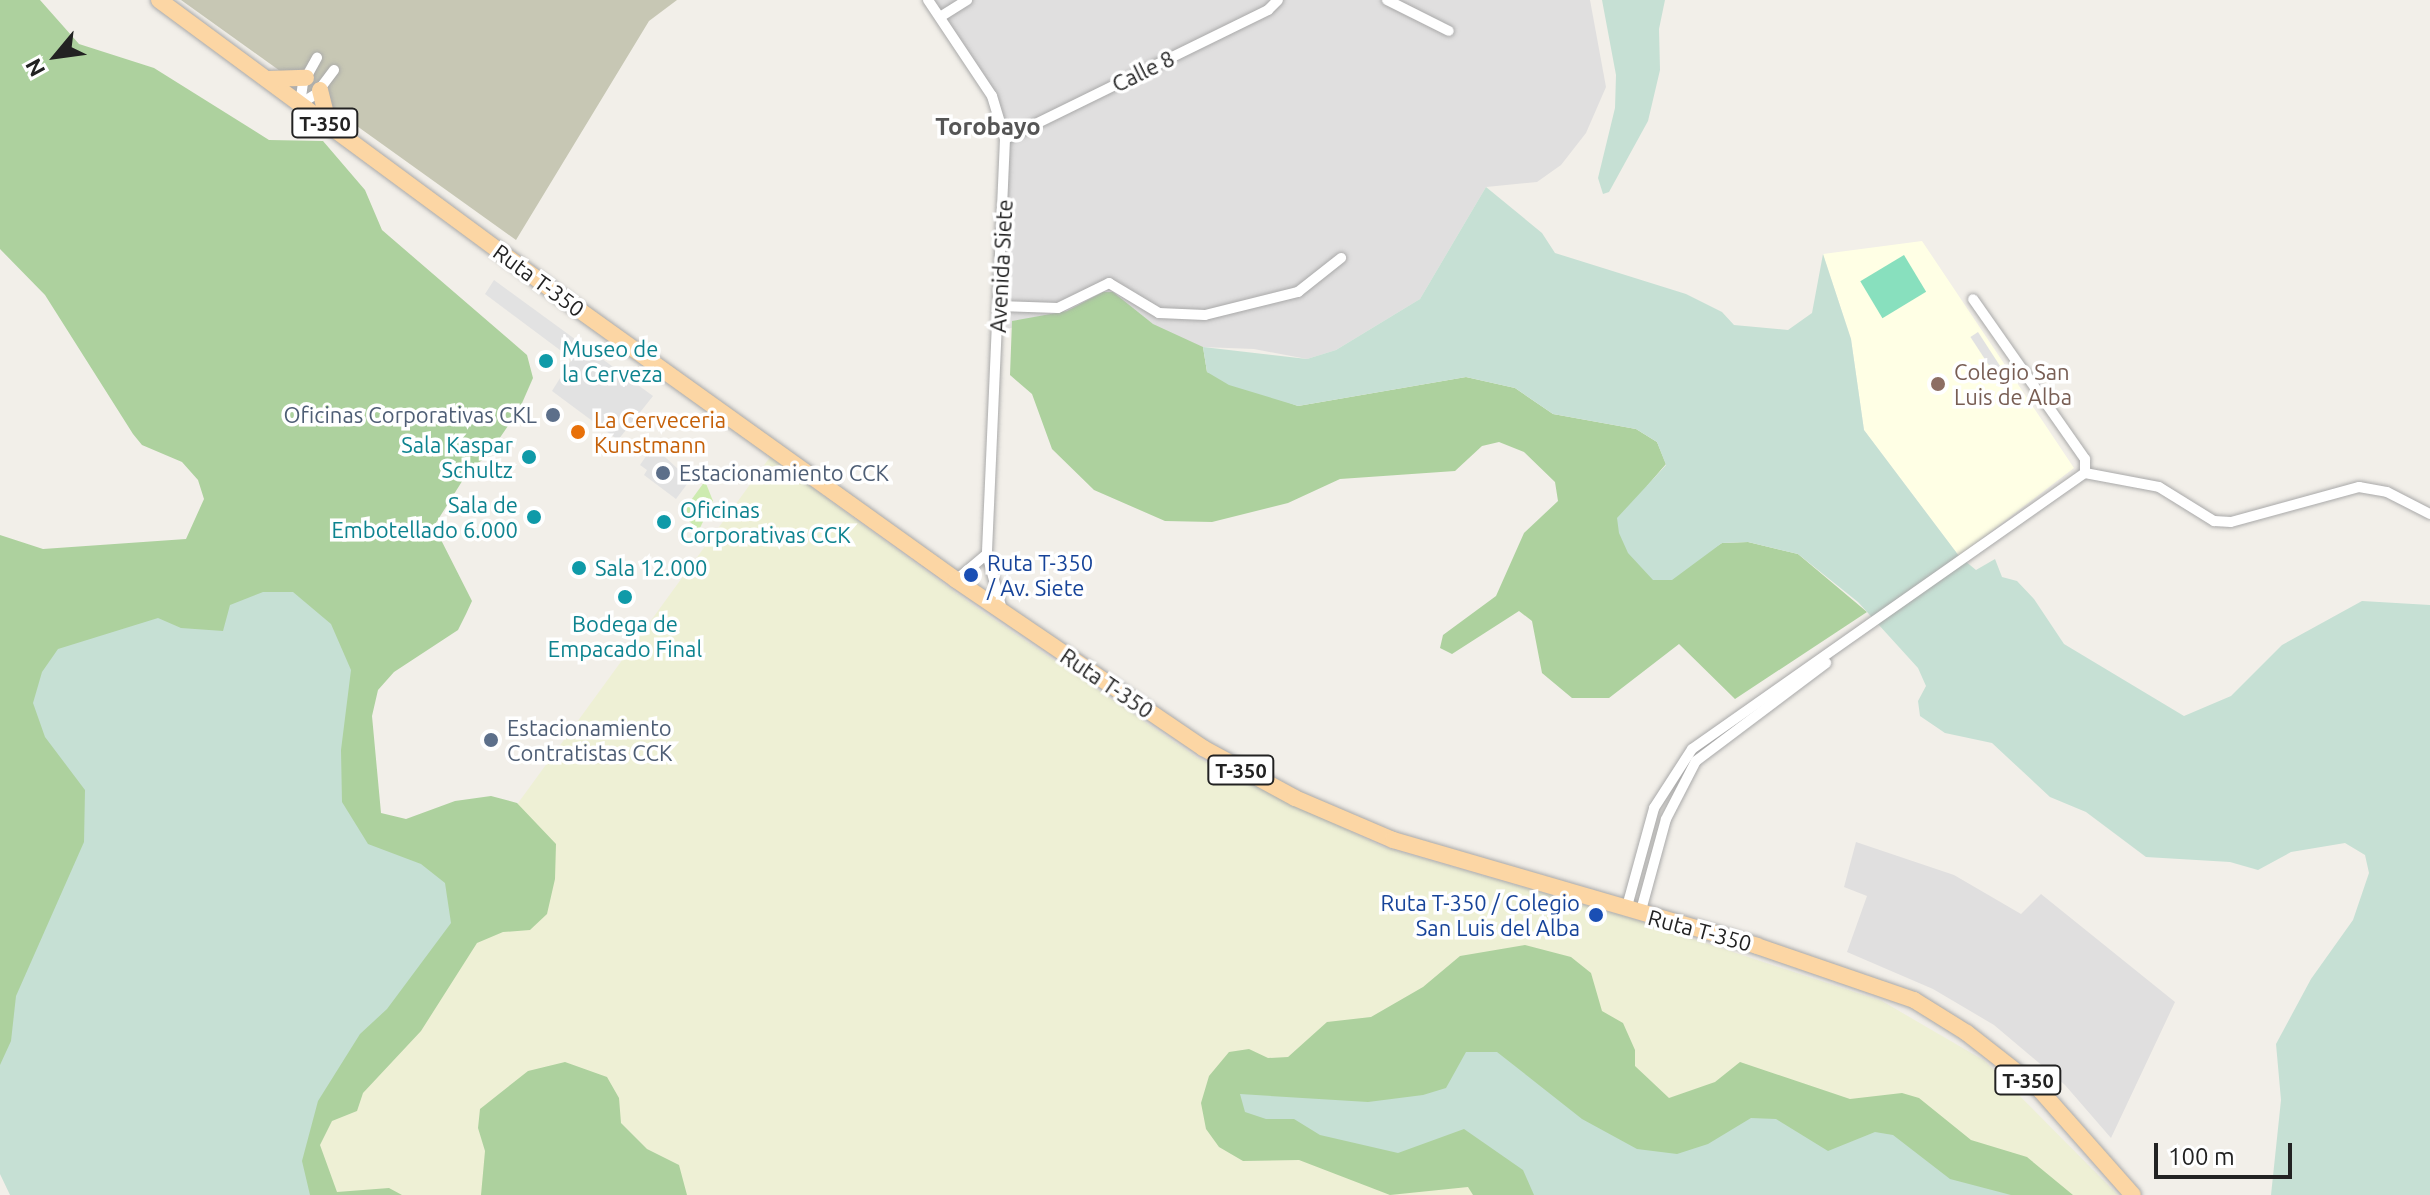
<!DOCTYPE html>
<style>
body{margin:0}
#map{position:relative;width:2430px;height:1195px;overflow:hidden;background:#f2efe9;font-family:Ubuntu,sans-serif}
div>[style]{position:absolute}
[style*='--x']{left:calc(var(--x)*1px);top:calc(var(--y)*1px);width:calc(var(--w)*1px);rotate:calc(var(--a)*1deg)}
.residential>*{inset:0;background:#e0dfdf}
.education>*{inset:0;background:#ffffe5}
.construction>*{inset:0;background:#c7c7b4}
.farmland>*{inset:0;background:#eef0d5}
.grass>*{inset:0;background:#cdebb0}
.forest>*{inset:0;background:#add19e}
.wetland>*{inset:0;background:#c6e0d4}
.pitch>*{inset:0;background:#88e0be;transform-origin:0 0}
.parking>*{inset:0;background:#e2e2e2;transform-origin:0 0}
.roads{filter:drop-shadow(0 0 2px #a9a9a9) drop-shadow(0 0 2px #a9a9a9)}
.minor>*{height:10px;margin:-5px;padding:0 5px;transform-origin:5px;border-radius:5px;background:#fff}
.primary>*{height:16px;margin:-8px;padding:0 8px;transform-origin:8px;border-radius:8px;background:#fcd6a4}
.dots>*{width:22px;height:22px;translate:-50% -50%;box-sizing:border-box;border:4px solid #fff;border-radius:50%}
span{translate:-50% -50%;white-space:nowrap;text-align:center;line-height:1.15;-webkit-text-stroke:7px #fff;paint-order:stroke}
.shield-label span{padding:2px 6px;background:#fff;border:2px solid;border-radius:6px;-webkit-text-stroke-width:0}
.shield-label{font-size:20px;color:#222;font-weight:700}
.street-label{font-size:22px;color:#222}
.culture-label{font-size:22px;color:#0d838f}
.left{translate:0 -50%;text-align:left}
.right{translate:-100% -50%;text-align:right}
.education-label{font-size:22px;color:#785e54}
.service-label{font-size:22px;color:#4e5e75}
.food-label{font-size:22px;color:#c56008}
.transit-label{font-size:22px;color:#164399}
.neighbourhood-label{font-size:24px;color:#555;font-weight:700}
.north{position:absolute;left:16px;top:16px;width:80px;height:80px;-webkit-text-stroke:6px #fff;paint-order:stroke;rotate:241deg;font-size:22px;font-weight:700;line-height:32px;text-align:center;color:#222}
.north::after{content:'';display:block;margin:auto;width:28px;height:36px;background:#222;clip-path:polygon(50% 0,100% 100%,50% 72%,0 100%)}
.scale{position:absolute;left:2154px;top:1143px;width:138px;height:36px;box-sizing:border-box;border:4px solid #222;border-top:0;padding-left:10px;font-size:24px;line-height:28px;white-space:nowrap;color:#222;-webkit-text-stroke:6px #fff;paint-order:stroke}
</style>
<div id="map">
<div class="residential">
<div style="clip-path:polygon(930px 0,1590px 0,1606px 87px,1586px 133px,1561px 165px,1537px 182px,1486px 187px,1420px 299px,1336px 350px,1307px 359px,1254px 349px,1176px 346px,1056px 315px,1004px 330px,1007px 126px,996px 96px)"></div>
<div style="clip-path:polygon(1856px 842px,1954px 875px,2021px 914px,2041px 894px,2175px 1002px,2111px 1138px,2065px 1085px,1994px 1025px,1933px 989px,1847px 952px,1867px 896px,1844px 887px)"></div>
</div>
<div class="education">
<div style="clip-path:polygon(1922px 241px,2074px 468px,1959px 556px,1864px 430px,1851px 339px,1823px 254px)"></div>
</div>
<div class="construction">
<div style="clip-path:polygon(181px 0,677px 0,649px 21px,516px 240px)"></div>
</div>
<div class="farmland">
<div style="clip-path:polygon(770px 457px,970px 603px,1198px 758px,1383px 847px,1624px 916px,1882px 1001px,1985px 1061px,2118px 1195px,2063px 1195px,1876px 1101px,1689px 1101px,1268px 1153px,1472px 1182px,1479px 1195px,329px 1195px,311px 1144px,513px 810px)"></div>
</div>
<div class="grass">
<div style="clip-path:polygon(705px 481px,713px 501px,699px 530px,681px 514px)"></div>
</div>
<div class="forest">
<div style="clip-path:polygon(0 0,40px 0,79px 44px,154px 68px,269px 140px,323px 141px,365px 190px,382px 230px,527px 355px,533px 378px,519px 410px,486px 458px,471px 467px,434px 526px,472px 601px,466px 614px,458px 630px,394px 672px,378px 690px,372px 716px,381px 813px,406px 819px,455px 801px,491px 796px,517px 803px,556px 844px,555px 879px,547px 914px,530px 930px,503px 932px,477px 943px,421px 1031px,363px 1093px,357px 1111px,332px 1121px,320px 1145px,337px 1192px,389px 1188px,402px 1195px,301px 1195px,295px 1182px,362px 850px,230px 639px,93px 787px,92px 843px,0 1079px,0 535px,43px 549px,186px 539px,204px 499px,198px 480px,182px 462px,142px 445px,133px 434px,45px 295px,0 249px)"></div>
<div style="clip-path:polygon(1103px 292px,1113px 292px,1153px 324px,1203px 347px,1207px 372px,1298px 406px,1466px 377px,1515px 388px,1553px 414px,1636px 429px,1657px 442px,1666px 464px,1647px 486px,1704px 554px,1722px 543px,1748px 542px,1798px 554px,1867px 612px,1735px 699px,1679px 644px,1609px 698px,1572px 698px,1542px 673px,1532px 621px,1519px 611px,1452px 654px,1440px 648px,1443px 635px,1496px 596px,1524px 533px,1558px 501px,1555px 482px,1524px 452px,1499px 442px,1482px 446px,1455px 471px,1340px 479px,1288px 503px,1212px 522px,1165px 521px,1094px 490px,1052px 449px,1032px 394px,1010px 375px,1012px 321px,1067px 311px)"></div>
<div style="clip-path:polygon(1525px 945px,1571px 957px,1591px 973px,1602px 1011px,1623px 1023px,1635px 1050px,1635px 1066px,1669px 1098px,1715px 1082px,1740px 1062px,1850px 1099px,1902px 1093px,1919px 1098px,1971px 1140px,2027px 1157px,2073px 1195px,2004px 1195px,1828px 1156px,1709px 1148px,1677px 1158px,1635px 1153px,1449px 1092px,1368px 1106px,1246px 1097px,1464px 1125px,1526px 1168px,1538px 1195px,1473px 1195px,1468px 1187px,1390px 1195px,1299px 1160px,1243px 1161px,1219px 1147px,1206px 1129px,1201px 1103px,1209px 1076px,1229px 1052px,1249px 1049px,1268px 1058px,1288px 1057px,1327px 1022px,1371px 1017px,1423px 987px,1460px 956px)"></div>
<div style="clip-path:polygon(565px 1062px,607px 1077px,619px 1098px,621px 1123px,647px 1149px,679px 1165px,687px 1195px,481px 1195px,485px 1151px,478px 1128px,480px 1109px,528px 1071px)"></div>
</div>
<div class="wetland">
<div style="clip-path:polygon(1602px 0,1665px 0,1659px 29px,1660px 70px,1648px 121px,1609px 192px,1603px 194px,1598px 178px,1615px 108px,1616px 75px)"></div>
<div style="clip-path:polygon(1486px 187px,1542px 233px,1555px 253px,1686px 294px,1722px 312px,1734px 325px,1788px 330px,1812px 313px,1823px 254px,1851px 339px,1864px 430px,1959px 556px,1976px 570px,1995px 559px,2002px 577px,2017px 581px,2034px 599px,2064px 644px,2184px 716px,2231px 696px,2282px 645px,2362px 601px,2430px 605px,2430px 1195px,2271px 1195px,2281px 1100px,2276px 1044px,2311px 979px,2353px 920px,2369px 873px,2365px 855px,2345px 843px,2291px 852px,2258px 870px,2230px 862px,2146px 857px,2086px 812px,2050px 797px,1992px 743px,1945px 733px,1920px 716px,1918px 701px,1926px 686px,1918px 668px,1858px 602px,1798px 554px,1748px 542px,1722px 543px,1672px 580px,1653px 580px,1628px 553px,1619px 533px,1617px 518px,1666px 465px,1657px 442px,1636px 429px,1553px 414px,1515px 388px,1466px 377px,1298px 406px,1229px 385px,1207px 372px,1203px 347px,1307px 359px,1336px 350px,1420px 299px)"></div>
<div style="clip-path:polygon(263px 592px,293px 592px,331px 624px,351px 670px,341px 750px,342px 802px,368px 844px,421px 864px,445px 883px,451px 923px,387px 1009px,360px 1034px,318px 1101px,302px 1161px,310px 1195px,10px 1195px,0 1174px,0 1065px,11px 1041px,16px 996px,84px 842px,85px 790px,45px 737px,33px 703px,42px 672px,58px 649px,158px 618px,181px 628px,223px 631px,230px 605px)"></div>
<div style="clip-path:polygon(1466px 1052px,1497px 1052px,1582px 1119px,1637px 1149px,1677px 1154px,1708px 1144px,1751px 1118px,1776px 1119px,1828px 1151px,1875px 1132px,1893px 1135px,1950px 1179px,2011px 1195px,1534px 1195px,1523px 1170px,1464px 1129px,1398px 1153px,1320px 1135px,1294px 1119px,1266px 1119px,1245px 1112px,1240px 1094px,1368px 1102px,1423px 1095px,1446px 1088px)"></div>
</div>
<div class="pitch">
<div style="left:1904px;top:255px;width:43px;height:51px;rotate:59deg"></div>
</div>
<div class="parking">
<div style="clip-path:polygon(494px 280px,653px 396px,618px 440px,552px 391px,572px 359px,485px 294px)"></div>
<div style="left:1978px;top:332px;width:53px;height:9px;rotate:57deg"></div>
<div style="clip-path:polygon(653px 446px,690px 480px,676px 499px,644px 475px,647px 470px,640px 465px)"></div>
</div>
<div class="roads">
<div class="minor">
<div style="--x:928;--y:0;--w:115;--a:56.3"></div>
<div style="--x:992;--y:96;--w:45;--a:73.2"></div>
<div style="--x:1005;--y:139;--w:415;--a:92.5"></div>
<div style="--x:987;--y:554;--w:58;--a:75"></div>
<div style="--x:1387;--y:0;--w:69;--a:26.6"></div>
<div style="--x:940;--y:17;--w:32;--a:-32"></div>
<div style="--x:300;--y:104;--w:21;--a:-82"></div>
<div style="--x:303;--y:83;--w:29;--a:-61"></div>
<div style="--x:300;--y:104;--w:19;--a:-32"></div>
<div style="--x:316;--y:94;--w:30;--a:-53"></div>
<div style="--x:1005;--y:139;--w:293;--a:-26.1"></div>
<div style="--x:1268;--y:10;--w:14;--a:-45"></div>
<div style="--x:999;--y:306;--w:59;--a:1.9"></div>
<div style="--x:1058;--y:308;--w:57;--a:-26.1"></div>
<div style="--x:1109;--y:283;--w:58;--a:31"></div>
<div style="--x:1159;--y:313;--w:46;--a:2.5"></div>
<div style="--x:1205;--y:315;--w:96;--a:-13.9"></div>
<div style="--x:1298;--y:292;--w:55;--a:-38.3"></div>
<div style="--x:2085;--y:473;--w:75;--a:10.7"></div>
<div style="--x:2159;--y:487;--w:65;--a:31.7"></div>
<div style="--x:2214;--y:521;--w:17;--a:3"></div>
<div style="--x:2231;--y:522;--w:133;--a:-15.3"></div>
<div style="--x:2359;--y:487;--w:28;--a:10"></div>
<div style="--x:2387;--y:492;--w:48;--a:27.1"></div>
<div style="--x:956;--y:580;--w:40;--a:-40"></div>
<div style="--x:1626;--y:910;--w:106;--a:-74.6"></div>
<div style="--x:1654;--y:808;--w:70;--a:-57.2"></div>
<div style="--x:1692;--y:749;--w:480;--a:-35.1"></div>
<div style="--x:2085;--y:473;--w:14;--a:-90"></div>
<div style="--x:2085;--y:459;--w:195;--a:-125"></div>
<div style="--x:1640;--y:914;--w:98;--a:-74.7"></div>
<div style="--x:1666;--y:819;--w:65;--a:-62.7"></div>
<div style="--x:1696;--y:761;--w:163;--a:-37"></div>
</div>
<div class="primary">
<div style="--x:159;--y:0;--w:517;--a:36.43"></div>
<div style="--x:575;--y:307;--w:469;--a:35.6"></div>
<div style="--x:956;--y:580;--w:299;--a:34.2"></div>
<div style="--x:1203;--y:748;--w:105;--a:28.5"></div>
<div style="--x:1295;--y:798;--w:107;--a:23.2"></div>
<div style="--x:1393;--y:840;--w:379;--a:16.2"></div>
<div style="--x:1757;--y:946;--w:166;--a:19"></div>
<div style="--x:1914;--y:1000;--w:62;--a:31.9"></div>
<div style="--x:1967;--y:1033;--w:93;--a:38"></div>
<div style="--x:2040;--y:1090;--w:140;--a:48.5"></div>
<div style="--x:268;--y:79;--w:38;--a:-2"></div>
<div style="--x:320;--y:90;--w:33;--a:76"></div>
</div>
</div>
<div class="dots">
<div style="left:546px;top:361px;background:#0f9aa8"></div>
<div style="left:1938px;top:384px;background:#8d6e63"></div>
<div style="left:553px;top:415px;background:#5c6f8a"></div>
<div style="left:578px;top:432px;background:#e8710a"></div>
<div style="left:529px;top:457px;background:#0f9aa8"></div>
<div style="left:663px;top:473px;background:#5c6f8a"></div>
<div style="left:534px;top:517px;background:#0f9aa8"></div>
<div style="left:664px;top:522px;background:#0f9aa8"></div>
<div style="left:579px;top:568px;background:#0f9aa8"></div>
<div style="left:971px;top:575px;background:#1a4fb4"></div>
<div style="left:625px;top:597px;background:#0f9aa8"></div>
<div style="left:491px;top:740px;background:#5c6f8a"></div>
<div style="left:1596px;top:915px;background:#1a4fb4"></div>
</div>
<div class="shield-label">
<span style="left:325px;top:123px">T-350</span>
<span style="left:1241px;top:770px">T-350</span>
<span style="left:2028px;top:1080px">T-350</span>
</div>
<div class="street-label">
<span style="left:1143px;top:71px;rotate:-26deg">Calle 8</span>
<span style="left:1001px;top:266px;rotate:-87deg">Avenida Siete</span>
<span style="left:539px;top:280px;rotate:36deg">Ruta T-350</span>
<span style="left:1107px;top:683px;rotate:34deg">Ruta T-350</span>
<span style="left:1700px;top:930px;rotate:15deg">Ruta T-350</span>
</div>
<div class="culture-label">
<span class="left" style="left:562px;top:361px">Museo de<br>la Cerveza</span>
<span class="right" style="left:513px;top:457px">Sala Kaspar<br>Schultz</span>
<span class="right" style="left:518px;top:517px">Sala de<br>Embotellado 6.000</span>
<span class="left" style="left:680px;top:522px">Oficinas<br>Corporativas CCK</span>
<span class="left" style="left:595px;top:568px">Sala 12.000</span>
<span style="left:625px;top:636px">Bodega de<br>Empacado Final</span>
</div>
<div class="education-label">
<span class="left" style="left:1954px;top:384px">Colegio San<br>Luis de Alba</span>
</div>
<div class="service-label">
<span class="right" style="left:537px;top:415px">Oficinas Corporativas CKL</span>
<span class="left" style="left:679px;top:473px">Estacionamiento CCK</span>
<span class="left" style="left:507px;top:740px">Estacionamiento<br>Contratistas CCK</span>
</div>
<div class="food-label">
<span class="left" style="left:594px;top:432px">La Cerveceria<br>Kunstmann</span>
</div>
<div class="transit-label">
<span class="left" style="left:987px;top:575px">Ruta T-350<br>/ Av. Siete</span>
<span class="right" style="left:1580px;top:915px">Ruta T-350 / Colegio<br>San Luis del Alba</span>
</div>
<div class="neighbourhood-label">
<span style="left:988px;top:127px">Torobayo</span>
</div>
<div class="north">N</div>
<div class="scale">100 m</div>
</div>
